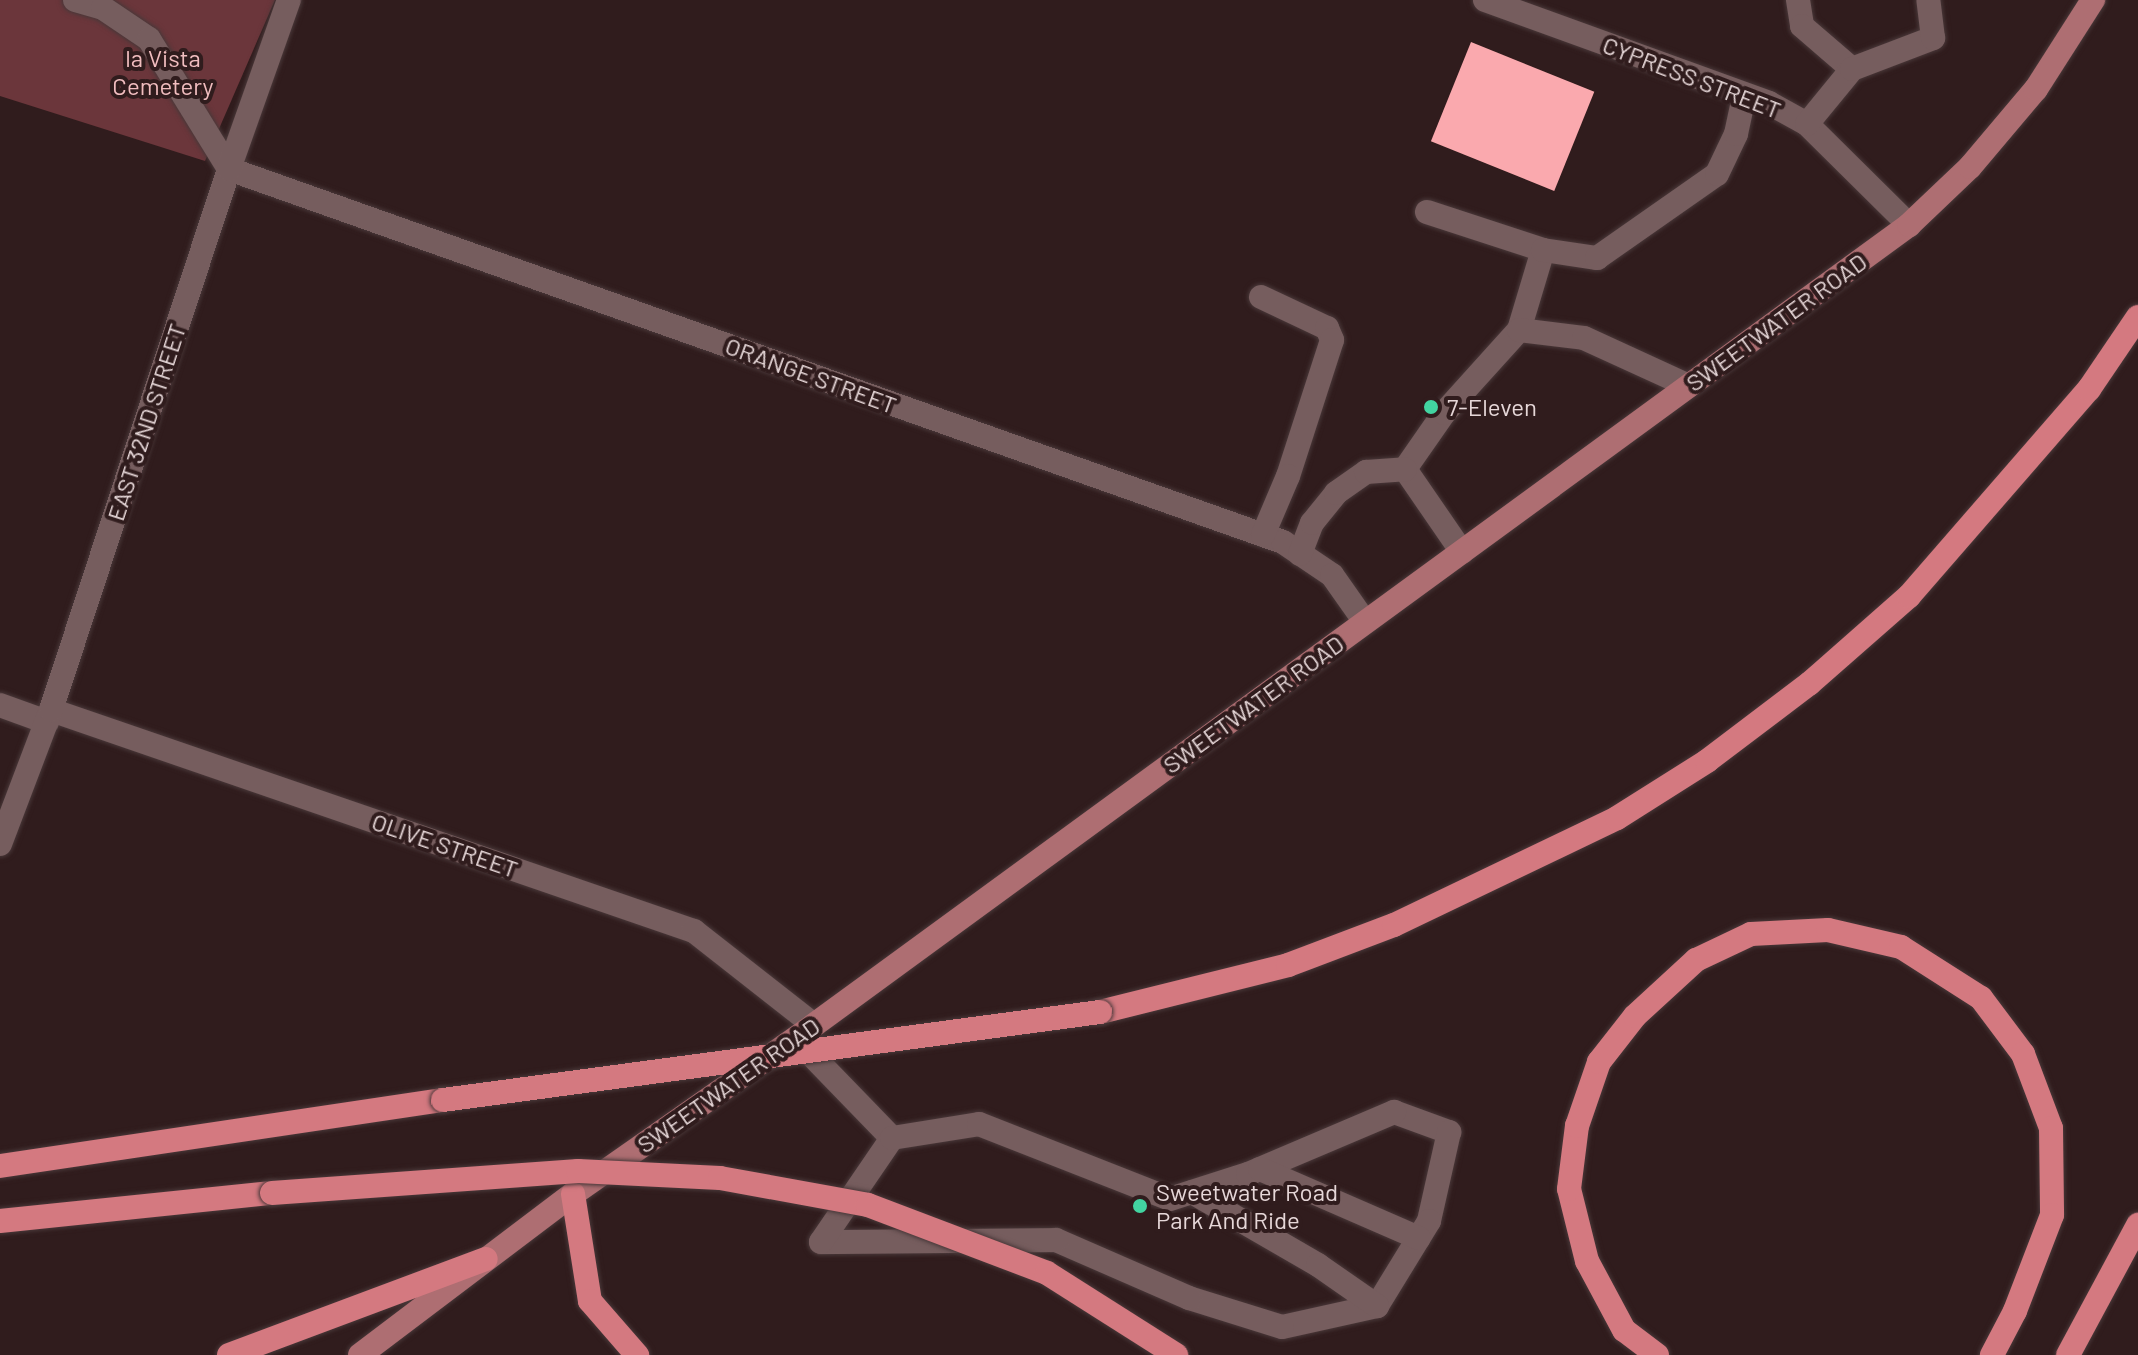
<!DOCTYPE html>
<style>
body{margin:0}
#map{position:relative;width:2138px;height:1355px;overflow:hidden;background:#301c1d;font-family:Barlow,sans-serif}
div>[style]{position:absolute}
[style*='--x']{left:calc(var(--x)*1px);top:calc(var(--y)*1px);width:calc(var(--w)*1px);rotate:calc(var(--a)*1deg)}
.green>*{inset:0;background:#6b363b}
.building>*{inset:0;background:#faa9ae;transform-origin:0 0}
.roads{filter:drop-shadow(0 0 2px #493839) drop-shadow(0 0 2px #493839)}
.minor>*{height:24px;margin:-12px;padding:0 12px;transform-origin:12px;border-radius:12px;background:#765d5e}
.major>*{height:24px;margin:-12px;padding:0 12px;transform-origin:12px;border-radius:12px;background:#ae6e72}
.highway>*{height:24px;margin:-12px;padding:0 12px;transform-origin:12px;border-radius:12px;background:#d47980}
.bridges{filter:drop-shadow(0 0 2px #493839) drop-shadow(0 0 2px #493839)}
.highway-bridge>*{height:24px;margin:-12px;padding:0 12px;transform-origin:12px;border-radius:12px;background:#d47980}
.dots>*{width:22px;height:22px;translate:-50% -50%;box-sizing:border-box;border:4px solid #301c1d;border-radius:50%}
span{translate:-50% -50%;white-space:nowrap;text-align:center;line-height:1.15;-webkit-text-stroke:8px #301c1d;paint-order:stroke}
.park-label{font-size:24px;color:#f1bdbf}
.street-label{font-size:24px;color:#e6d7d8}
.poi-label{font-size:24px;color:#e6d7d8}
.left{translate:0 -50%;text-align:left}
</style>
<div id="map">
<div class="green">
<div style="clip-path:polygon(0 0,275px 0,205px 161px,0 96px)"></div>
</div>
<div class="building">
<div style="left:1471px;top:42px;width:133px;height:107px;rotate:22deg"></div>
</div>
<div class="roads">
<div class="minor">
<div style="--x:75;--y:0;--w:29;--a:16"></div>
<div style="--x:103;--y:8;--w:55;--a:34"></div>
<div style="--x:149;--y:39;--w:153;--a:58.4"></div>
<div style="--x:1485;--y:0;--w:302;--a:19.9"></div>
<div style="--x:1769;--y:103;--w:43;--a:28.9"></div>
<div style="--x:1807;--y:124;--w:144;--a:44.7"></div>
<div style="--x:1798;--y:0;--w:26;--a:81"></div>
<div style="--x:1802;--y:26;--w:66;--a:40.7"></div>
<div style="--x:1807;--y:124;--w:71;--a:-50.7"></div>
<div style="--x:1852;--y:69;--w:87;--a:-20.9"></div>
<div style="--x:1933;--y:38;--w:38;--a:-97"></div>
<div style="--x:229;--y:169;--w:1118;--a:19.49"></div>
<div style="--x:1283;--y:542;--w:59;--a:34"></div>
<div style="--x:1332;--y:575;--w:57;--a:54.9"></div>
<div style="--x:1427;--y:212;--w:122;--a:18.1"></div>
<div style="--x:1543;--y:250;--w:84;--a:106.7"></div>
<div style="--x:1543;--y:250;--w:55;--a:8.4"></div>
<div style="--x:1597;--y:258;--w:146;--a:-35"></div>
<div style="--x:1717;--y:174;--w:44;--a:-64.6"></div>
<div style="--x:1736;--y:134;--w:40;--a:-78"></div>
<div style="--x:1261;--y:297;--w:73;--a:25.2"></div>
<div style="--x:1327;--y:328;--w:13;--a:67"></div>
<div style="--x:1332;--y:340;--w:143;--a:107.9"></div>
<div style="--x:1288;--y:476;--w:64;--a:113"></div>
<div style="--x:1462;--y:552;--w:101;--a:-124.5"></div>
<div style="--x:1405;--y:469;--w:68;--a:-55.1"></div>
<div style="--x:1444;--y:413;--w:112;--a:-47.9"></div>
<div style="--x:1519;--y:330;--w:65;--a:7"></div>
<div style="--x:1584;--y:338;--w:115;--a:24.6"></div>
<div style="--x:1300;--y:554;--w:33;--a:-69"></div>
<div style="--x:1312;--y:523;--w:38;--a:-51"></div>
<div style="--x:1336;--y:493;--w:37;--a:-35"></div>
<div style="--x:1366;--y:472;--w:39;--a:-4"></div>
<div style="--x:0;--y:705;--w:50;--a:19.9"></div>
<div style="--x:51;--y:710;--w:680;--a:18.97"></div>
<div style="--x:694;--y:931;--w:152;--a:38.1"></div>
<div style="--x:0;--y:844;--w:143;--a:-69.2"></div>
<div style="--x:51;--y:710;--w:570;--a:-71.79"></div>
<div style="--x:229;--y:169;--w:179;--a:-70.5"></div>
<div style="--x:797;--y:1040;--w:136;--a:45.9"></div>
<div style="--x:1394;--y:1112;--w:59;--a:20"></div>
<div style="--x:1449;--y:1132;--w:91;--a:102.7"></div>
<div style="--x:1429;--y:1221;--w:100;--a:121.5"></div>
<div style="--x:1377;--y:1306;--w:97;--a:167.5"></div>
<div style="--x:1282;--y:1327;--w:97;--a:-162.7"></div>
<div style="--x:1189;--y:1298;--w:145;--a:-156.4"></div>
<div style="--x:1056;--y:1240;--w:235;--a:179.5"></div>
<div style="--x:821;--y:1242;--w:126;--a:-55.7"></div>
<div style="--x:892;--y:1138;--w:88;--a:-9.1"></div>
<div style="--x:979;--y:1124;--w:205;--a:21.4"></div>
<div style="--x:1170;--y:1199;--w:82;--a:-17.8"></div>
<div style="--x:1248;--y:1174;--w:159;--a:-23"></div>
<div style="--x:1260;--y:1169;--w:173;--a:23.5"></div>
<div style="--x:1192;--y:1192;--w:146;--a:30.1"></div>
<div style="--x:1318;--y:1265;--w:72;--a:34.8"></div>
</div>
<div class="major">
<div style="--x:360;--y:1355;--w:267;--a:-37.1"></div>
<div style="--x:573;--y:1194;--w:294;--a:-35"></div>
<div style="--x:814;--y:1025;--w:1356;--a:-36.15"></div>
<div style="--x:1909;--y:225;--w:84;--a:-43.6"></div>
<div style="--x:1970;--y:167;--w:102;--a:-49.8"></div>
<div style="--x:2036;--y:89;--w:106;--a:-57.4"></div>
</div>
<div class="highway">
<div style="--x:1100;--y:1012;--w:194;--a:-14"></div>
<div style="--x:1288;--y:965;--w:113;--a:-20.7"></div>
<div style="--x:1394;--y:925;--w:247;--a:-25.6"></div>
<div style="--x:1617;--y:818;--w:107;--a:-32.3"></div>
<div style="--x:1707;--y:761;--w:129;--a:-37.1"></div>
<div style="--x:1810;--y:683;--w:132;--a:-41.3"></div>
<div style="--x:1909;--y:596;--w:274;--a:-49"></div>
<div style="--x:2089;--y:389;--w:87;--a:-55.8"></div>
<div style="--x:0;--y:1166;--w:448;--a:-8.5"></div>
<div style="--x:573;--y:1194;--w:108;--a:81"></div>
<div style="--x:590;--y:1301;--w:72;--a:49"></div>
<div style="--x:0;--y:1221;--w:273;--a:-5.9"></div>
<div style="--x:229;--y:1355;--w:274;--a:-20.5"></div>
<div style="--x:1657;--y:1355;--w:41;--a:-142.9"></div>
<div style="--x:1624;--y:1330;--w:78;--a:-118.2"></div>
<div style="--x:1587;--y:1261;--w:74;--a:-104"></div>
<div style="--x:1569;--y:1189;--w:64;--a:-82.8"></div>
<div style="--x:1577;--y:1126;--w:68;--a:-71"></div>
<div style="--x:1599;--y:1062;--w:58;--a:-52"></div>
<div style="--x:1635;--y:1016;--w:83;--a:-42.6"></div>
<div style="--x:1696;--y:960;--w:61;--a:-25.3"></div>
<div style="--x:1751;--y:934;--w:77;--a:-3"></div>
<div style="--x:1828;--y:930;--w:75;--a:13.1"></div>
<div style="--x:1901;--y:947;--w:95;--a:32.5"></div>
<div style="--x:1981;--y:998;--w:70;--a:53.1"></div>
<div style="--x:2023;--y:1054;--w:79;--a:69.3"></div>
<div style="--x:2051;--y:1128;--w:87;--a:89.3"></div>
<div style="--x:2052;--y:1215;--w:103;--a:111.1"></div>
<div style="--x:2015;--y:1311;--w:50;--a:117.6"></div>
<div style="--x:2068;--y:1355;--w:148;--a:-61.7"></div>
</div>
</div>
<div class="bridges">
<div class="highway-bridge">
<div style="--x:443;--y:1100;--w:663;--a:-7.63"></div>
<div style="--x:272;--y:1193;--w:307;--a:-4.1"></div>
<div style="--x:578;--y:1171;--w:142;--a:2.8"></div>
<div style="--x:720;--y:1178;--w:150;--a:10.3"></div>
<div style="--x:868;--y:1205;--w:191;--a:20.8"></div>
<div style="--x:1047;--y:1273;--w:153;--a:32.4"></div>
</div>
</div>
<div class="dots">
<div style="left:1431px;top:407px;background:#42d4a1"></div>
<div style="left:1140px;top:1206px;background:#42d4a1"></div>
</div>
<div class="park-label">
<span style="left:163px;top:72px">la Vista<br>Cemetery</span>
</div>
<div class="street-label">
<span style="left:1692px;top:77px;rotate:21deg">CYPRESS STREET</span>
<span style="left:1776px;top:322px;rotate:-36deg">SWEETWATER ROAD</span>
<span style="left:811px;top:375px;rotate:20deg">ORANGE STREET</span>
<span style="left:146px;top:422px;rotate:-72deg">EAST 32ND STREET</span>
<span style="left:1253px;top:704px;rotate:-36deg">SWEETWATER ROAD</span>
<span style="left:445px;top:845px;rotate:19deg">OLIVE STREET</span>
<span style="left:728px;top:1085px;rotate:-35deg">SWEETWATER ROAD</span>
</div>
<div class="poi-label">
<span class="left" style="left:1447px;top:407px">7-Eleven</span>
<span class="left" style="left:1156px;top:1206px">Sweetwater Road<br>Park And Ride</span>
</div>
</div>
